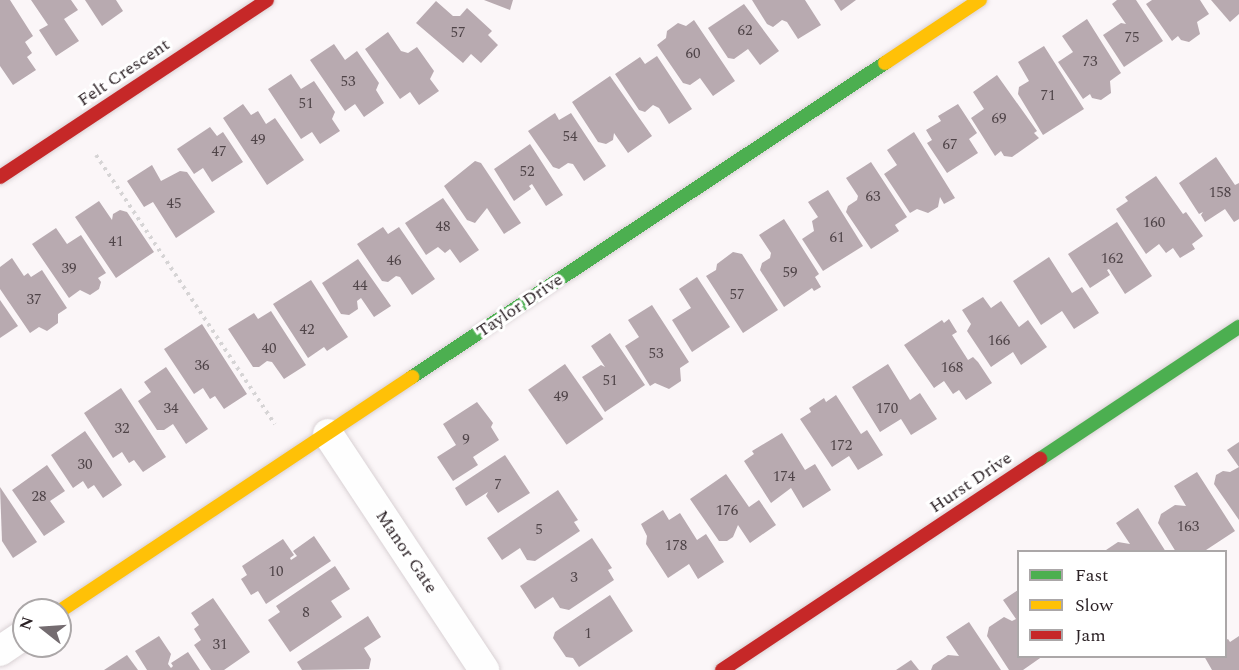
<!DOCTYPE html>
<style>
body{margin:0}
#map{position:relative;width:1239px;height:670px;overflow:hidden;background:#fbf6f8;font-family:Spectral,serif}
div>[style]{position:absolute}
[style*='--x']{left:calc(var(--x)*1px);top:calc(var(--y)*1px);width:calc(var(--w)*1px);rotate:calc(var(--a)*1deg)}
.building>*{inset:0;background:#b8aab0;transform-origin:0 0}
.path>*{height:4px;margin-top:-2px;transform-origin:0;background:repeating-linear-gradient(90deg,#d6d4d5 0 3px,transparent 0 7.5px)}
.roads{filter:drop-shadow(0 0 2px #d9d1d4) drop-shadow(0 0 2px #d9d1d4)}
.street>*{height:30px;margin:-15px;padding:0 15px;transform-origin:15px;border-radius:15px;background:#fefefe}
.fast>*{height:14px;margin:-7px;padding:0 7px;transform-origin:7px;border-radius:7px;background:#4caf50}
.slow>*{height:14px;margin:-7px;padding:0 7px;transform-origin:7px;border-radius:7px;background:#ffc107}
.jam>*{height:14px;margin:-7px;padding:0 7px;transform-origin:7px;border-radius:7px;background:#c62828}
span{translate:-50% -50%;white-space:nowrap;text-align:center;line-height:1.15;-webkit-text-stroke:6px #fff;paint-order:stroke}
.number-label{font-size:15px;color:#4f4448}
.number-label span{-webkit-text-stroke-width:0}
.street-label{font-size:18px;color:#2c2226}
.legend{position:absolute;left:1017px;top:550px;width:210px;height:108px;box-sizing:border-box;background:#fff;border:2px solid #aba7a8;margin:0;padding:8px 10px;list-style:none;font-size:18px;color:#2c2226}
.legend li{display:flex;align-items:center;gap:12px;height:30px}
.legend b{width:30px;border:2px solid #aba7a8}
.north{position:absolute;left:12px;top:598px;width:60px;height:60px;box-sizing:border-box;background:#fff;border:2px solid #aba7a8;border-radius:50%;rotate:287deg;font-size:16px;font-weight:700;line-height:24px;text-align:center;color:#2c2226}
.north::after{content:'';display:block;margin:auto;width:21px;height:27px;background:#746c70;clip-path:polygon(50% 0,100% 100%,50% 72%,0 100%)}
</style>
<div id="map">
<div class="building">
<div style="clip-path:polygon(0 0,10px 0,33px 36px,25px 42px,32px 53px,27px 57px,36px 70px,13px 85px,0 66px)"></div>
<div style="clip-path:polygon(31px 0,71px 0,78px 10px,64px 19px,79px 41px,56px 56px,39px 30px,48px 25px)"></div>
<div style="clip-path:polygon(85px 0,116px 0,123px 11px,102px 26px)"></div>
<div style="clip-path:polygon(484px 0,513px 0,510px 10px)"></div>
<div style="clip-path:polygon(752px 0,805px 0,821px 25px,798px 39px,787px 22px,782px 20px,773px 27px,767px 24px)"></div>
<div style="clip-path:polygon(834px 0,856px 0,841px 11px)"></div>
<div style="clip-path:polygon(1117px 0,1136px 0,1163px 41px,1124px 67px,1103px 35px,1121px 23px,1126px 24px,1112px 4px)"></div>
<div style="clip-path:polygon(1152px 0,1200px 0,1209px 14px,1197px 22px,1200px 34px,1189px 42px,1181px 40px,1178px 36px,1172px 41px,1146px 4px)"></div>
<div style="clip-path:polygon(1211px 0,1239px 0,1239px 14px,1230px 22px)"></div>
<div style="clip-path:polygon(436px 1px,453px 16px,460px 16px,467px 8px,492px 31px,488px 35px,498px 45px,481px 63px,471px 54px,463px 63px,416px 23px)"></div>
<div style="clip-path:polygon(744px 4px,779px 51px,760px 65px,748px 49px,734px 59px,728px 58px,708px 28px)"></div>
<div style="clip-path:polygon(1087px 19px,1121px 73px,1110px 81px,1111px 93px,1101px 100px,1092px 98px,1090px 94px,1083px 99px,1058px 62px,1073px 52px,1062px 36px)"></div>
<div style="clip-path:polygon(694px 20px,735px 81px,713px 96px,700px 78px,690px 85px,683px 83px,657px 45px,666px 38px,667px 31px,678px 23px,686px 26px)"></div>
<div style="clip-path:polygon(388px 32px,401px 51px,408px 53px,417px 47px,434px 71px,430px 79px,439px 91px,419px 105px,410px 92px,400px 99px,365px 49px)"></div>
<div style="clip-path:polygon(334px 44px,345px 60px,357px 51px,379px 83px,376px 90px,384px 103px,364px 117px,355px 104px,345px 111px,310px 60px)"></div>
<div style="clip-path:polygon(1044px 46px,1084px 109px,1043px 135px,1018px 94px,1019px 87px,1029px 81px,1018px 62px)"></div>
<div style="clip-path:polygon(657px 56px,692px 109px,669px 124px,659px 108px,653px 105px,645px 112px,639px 110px,615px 74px,640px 57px,645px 64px)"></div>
<div style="clip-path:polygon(291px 74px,301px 89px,314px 81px,335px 112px,332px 119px,340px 131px,320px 144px,312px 132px,301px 139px,268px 89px)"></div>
<div style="clip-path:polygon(997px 75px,1037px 131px,1034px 133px,1039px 138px,1012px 157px,1004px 156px,1001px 151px,995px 156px,971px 118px,984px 109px,973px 92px)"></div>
<div style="clip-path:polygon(610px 76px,652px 136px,628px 153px,614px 133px,613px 140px,606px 144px,598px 142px,572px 102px)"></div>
<div style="clip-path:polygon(243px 104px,251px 115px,258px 111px,266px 124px,275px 118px,304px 160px,267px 185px,223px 118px)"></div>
<div style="clip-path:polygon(958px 104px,977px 133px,969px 139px,978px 153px,947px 173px,927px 143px,932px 140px,926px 130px,941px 121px,938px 116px)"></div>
<div style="clip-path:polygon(555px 113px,559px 120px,571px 113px,606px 166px,584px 181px,573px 164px,568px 163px,559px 169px,553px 167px,528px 131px)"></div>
<div style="clip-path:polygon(210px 127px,217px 136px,223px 132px,243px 162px,212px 182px,203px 168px,194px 174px,177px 149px)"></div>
<div style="clip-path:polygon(914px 132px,955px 198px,944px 204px,940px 197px,938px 207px,928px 213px,917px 209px,910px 213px,884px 174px,897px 165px,887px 150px)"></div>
<div style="clip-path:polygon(530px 144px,563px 195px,546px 206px,532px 184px,529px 186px,531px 189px,514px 201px,494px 169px)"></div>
<div style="clip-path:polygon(1216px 157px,1235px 185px,1239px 183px,1239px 219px,1234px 222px,1225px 209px,1205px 222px,1201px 215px,1203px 212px,1199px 214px,1179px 183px)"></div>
<div style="clip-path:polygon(475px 161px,481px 163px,521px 223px,504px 234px,487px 208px,475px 223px,467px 220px,444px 186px)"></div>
<div style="clip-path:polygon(871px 162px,907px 217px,895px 225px,899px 231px,871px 249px,846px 212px,848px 206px,857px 200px,858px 196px,846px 178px)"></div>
<div style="clip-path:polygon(152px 165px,161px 181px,180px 171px,187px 172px,215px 212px,176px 238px,153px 202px,144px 207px,127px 181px)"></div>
<div style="clip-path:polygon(1156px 176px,1183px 214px,1186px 212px,1203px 236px,1192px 244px,1195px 249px,1180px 258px,1173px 248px,1166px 253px,1159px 244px,1146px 254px,1116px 209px,1128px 201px,1125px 197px)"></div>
<div style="clip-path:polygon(828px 190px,863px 246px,823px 271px,802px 239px,814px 231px,812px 221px,818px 217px,808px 202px)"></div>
<div style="clip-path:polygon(443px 198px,479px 250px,460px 263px,450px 249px,445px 253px,438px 247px,426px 255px,405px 223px)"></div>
<div style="clip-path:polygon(99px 201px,112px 220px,113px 214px,120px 210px,127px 212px,154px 252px,116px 278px,75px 217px)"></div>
<div style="clip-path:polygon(784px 219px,819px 274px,815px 277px,821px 287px,814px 291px,812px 288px,784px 307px,760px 270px,762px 263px,770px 258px,771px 253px,759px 235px)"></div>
<div style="clip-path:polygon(1117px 222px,1152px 276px,1125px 294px,1109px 269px,1107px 270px,1110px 275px,1090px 288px,1068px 254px)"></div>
<div style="clip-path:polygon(383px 227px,388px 234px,399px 227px,435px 279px,412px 295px,400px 277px,396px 276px,388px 282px,382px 281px,357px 244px)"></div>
<div style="clip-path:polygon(56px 228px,67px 244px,81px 235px,106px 273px,98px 278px,101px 282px,99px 289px,90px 295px,80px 290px,69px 298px,32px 244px)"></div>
<div style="clip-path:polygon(733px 252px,742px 254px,778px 310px,743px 333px,706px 276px,716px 270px,717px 264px)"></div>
<div style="clip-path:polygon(1049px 257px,1072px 293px,1082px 287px,1099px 313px,1074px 329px,1062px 311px,1041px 325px,1013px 281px)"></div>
<div style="clip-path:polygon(12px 258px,24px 276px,28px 273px,31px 277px,42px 270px,67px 308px,58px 314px,58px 323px,47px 331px,39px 327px,30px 333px,0 289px,0 267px)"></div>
<div style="clip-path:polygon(358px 259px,391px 306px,374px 317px,361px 298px,357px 301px,358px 309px,349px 315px,341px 314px,322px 283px)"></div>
<div style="clip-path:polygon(697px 277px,730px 327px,692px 352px,672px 320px,691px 308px,679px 289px)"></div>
<div style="clip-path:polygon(311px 280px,348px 337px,327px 351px,324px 347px,308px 358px,273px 304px)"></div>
<div style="clip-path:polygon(983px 297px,991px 308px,1001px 301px,1019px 327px,1028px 320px,1047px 347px,1021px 365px,1013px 352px,991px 367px,967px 331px,971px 324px,962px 310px)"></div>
<div style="clip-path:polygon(0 300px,18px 326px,0 338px)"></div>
<div style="clip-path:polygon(652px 305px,689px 362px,680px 368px,681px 381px,669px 389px,655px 383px,650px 386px,625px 346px,639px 337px,628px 320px)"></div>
<div style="clip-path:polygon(271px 311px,306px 365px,284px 379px,272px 362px,267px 361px,259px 367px,253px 367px,228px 329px,254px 313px,258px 319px)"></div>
<div style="clip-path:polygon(949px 319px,957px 332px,952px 335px,968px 360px,973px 357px,978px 362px,992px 383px,966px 400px,959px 390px,953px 394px,944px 381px,934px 388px,904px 345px,942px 320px,944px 323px)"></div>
<div style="clip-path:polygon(202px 324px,247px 394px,224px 409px,215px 396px,210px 399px,203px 388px,194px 394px,164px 349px)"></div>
<div style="clip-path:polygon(610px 333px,645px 385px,605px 412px,582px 377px,601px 365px,605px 367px,591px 346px)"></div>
<div style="left:565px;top:364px;width:67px;height:45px;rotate:55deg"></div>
<div style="clip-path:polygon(888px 364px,910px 400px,920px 393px,937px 419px,911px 435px,901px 419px,880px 432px,852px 387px)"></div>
<div style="clip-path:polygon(166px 367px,208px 429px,186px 444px,173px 424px,164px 430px,157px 430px,138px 401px,151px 392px,144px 382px)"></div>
<div style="clip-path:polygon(121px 388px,166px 457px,143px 472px,134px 460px,129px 463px,122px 452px,113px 458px,84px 413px)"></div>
<div style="clip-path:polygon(836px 395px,861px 434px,867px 430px,883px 455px,858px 470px,849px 456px,832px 467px,800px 419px,811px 412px,809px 408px,824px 398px,826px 402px)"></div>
<div style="clip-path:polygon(477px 402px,493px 423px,491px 427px,499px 440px,473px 457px,478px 465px,453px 481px,437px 457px,456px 445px,443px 424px)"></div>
<div style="clip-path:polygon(85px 431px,122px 485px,103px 498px,94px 485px,88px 489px,83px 481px,73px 488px,51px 455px)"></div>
<div style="clip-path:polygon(782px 433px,805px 470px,815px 464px,831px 490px,803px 508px,791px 488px,771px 503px,744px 461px,754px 454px,752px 451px)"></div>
<div style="clip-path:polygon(1239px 442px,1239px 520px,1214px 484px,1216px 475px,1223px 471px,1230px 472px,1239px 467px,1227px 450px)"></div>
<div style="clip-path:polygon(505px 455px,530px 493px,498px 513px,486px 496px,488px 492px,466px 506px,455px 488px)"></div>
<div style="clip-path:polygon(47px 465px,65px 491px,50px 501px,65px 522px,44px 536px,12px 490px)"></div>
<div style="clip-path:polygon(1197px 472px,1235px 531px,1203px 552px,1176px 552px,1158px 523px,1161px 514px,1175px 505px,1186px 506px,1174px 486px)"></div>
<div style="clip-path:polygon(726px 474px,749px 507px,759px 500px,776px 525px,750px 543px,738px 525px,733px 537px,727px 541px,719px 541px,690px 499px)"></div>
<div style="clip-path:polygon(0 487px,37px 542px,13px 558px,2px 541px)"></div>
<div style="clip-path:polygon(558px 490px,578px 520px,574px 522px,580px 531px,535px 561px,527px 560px,520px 548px,502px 560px,487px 538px)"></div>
<div style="clip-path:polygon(1138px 508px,1166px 552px,1103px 552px,1118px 542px,1130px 544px,1116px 523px)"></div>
<div style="clip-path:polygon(663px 510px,669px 520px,680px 513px,697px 540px,706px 534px,724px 562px,698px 579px,689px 564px,668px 578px,646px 544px,647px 536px,641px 524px)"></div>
<div style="clip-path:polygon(314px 536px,331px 561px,266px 604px,258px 591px,251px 595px,241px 579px,247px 575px,242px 566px,283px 539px,294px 555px,290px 558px,291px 560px,297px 556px,293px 551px)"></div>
<div style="clip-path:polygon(592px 538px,612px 568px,608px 570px,614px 580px,569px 610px,560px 608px,553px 597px,535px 609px,520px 586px)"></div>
<div style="clip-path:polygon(335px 566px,350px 589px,331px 601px,342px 617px,290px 652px,268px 620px,280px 612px,276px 606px)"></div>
<div style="clip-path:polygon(1018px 590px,1018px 656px,1043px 656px,1023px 670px,1009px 670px,987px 636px,989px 627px,1004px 617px,1012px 621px,1016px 619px,1003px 600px)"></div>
<div style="clip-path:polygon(610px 595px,633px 631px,579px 667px,573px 658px,566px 657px,553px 638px,555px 632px)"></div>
<div style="clip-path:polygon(213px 598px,250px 652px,224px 670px,211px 670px,194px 645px,201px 640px,194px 629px,199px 625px,191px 613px)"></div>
<div style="clip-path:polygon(368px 616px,381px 637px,364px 648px,371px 659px,369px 669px,302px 670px,297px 662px)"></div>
<div style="clip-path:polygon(969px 622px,1001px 670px,931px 670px,933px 665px,948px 655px,959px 656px,946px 637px)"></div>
<div style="clip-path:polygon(159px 636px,171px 654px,168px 664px,171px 668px,173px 666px,171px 663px,188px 652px,200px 670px,147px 670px,135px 651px)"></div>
<div style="clip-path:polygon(1239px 636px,1239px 670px,1212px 670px,1204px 656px,1226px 656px,1226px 640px,1228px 639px,1230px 642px)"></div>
<div style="clip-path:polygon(127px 655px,138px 670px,104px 670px)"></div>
<div style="clip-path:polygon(911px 660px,919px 670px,896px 670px)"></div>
</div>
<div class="path">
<div style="--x:96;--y:155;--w:323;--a:56.4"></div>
</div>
<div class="roads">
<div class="street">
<div style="--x:328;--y:434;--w:283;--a:56.5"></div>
<div style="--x:0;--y:651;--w:29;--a:-34"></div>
</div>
<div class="fast">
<div style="--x:412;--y:377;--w:568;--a:-33.58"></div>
<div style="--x:1040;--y:459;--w:239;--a:-33.6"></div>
</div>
<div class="slow">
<div style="--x:885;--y:63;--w:114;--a:-33.6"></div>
<div style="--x:60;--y:611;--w:423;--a:-33.6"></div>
</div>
<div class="jam">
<div style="--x:0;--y:177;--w:320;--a:-33.5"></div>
<div style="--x:722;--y:670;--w:382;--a:-33.6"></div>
</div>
</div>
<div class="number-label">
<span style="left:745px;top:31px">62</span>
<span style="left:458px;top:33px">57</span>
<span style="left:1132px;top:38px">75</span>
<span style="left:693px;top:54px">60</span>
<span style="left:1090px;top:62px">73</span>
<span style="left:348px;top:82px">53</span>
<span style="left:1048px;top:96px">71</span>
<span style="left:306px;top:104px">51</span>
<span style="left:999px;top:119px">69</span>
<span style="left:570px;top:137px">54</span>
<span style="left:258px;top:140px">49</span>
<span style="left:950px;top:145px">67</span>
<span style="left:219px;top:152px">47</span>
<span style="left:527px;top:172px">52</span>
<span style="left:1220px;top:193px">158</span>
<span style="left:873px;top:197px">63</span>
<span style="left:174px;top:204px">45</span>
<span style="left:1154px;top:223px">160</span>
<span style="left:443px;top:227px">48</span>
<span style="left:837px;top:238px">61</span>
<span style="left:116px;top:242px">41</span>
<span style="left:1112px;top:259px">162</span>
<span style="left:394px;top:261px">46</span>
<span style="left:69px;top:269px">39</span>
<span style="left:790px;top:273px">59</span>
<span style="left:360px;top:286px">44</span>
<span style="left:737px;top:295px">57</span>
<span style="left:34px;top:300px">37</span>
<span style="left:307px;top:330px">42</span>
<span style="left:999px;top:341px">166</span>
<span style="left:269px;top:349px">40</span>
<span style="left:656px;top:354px">53</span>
<span style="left:202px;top:366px">36</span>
<span style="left:952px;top:368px">168</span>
<span style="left:610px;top:381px">51</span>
<span style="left:561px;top:397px">49</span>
<span style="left:171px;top:409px">34</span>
<span style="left:887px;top:409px">170</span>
<span style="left:122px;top:429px">32</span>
<span style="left:466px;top:440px">9</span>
<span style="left:841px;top:446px">172</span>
<span style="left:85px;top:465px">30</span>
<span style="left:784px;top:477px">174</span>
<span style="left:498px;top:485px">7</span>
<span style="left:39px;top:497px">28</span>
<span style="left:727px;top:511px">176</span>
<span style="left:1188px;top:527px">163</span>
<span style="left:539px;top:530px">5</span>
<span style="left:676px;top:546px">178</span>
<span style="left:276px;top:572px">10</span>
<span style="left:574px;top:578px">3</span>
<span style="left:306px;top:613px">8</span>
<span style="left:588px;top:634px">1</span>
<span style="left:220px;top:645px">31</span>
</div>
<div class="street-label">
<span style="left:124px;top:73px;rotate:-34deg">Felt Crescent</span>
<span style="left:520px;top:306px;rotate:-34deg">Taylor Drive</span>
<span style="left:971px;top:483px;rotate:-34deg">Hurst Drive</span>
<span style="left:406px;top:552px;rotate:56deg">Manor Gate</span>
</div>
<ul class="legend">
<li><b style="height:8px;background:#4caf50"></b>Fast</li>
<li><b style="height:8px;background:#ffc107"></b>Slow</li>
<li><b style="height:8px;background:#c62828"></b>Jam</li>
</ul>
<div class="north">N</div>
</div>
